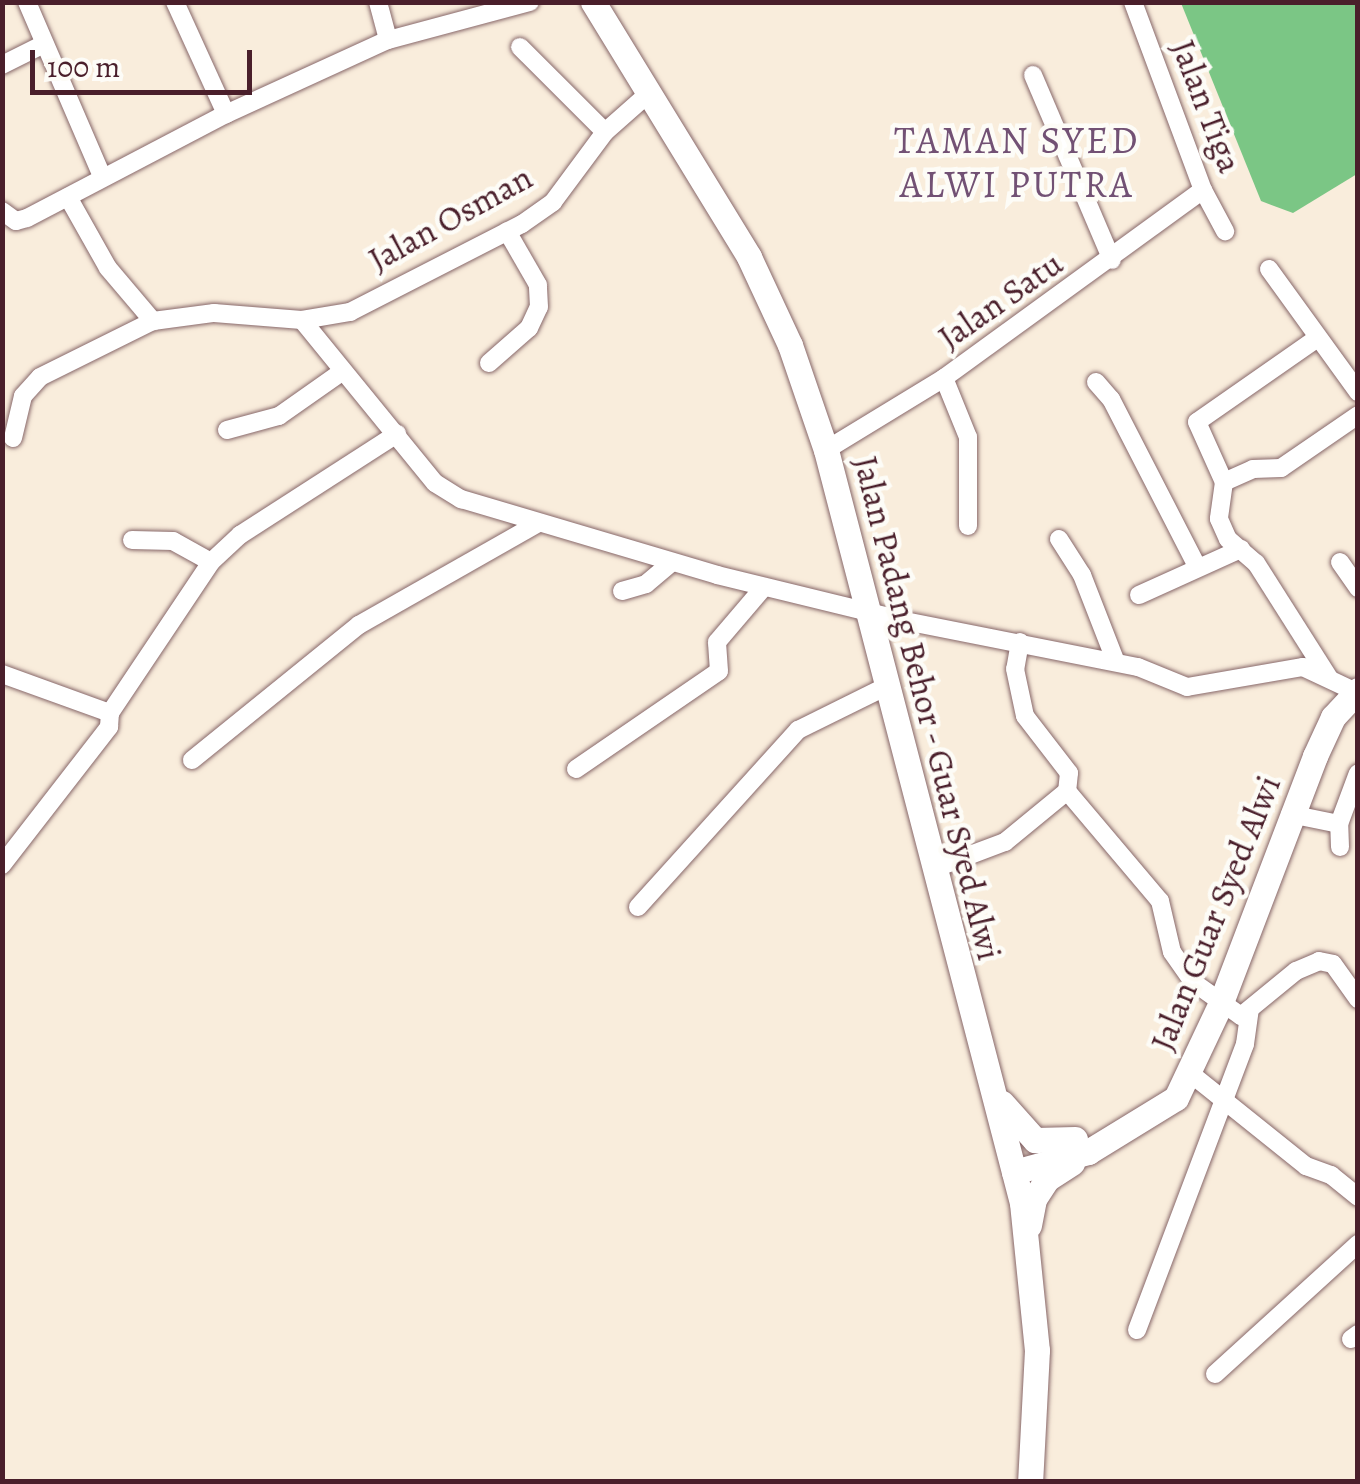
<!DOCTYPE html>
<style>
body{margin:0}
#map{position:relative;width:1360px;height:1484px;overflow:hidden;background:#f9eddc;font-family:Alegreya,serif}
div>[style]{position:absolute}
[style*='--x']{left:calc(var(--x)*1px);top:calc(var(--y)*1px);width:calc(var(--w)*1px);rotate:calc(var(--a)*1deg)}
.green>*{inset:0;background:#7bc685}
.roads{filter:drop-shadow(0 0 2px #876769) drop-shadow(0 0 2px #876769)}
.street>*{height:18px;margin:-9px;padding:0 9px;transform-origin:9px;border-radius:9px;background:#fff}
.secondary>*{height:25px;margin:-12.5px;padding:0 12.5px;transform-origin:12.5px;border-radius:12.5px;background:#fff}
span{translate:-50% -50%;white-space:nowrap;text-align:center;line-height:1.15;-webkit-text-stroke:9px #fdfcf7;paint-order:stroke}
.street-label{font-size:35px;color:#4a1f2b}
.neighbourhood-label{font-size:38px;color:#725174;letter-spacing:2.5px}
.frame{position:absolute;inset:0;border:5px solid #4a1f2b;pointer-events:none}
.scale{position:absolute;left:30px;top:50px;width:222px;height:45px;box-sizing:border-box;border:5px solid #4a1f2b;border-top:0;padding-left:12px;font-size:30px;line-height:35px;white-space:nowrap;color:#4a1f2b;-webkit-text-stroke:8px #fdfcf7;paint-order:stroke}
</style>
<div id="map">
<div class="green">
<div style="clip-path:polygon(1181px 3px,1357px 3px,1357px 174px,1293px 213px,1261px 201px)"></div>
</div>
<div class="roads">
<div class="street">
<div style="--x:27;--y:2;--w:189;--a:66.7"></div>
<div style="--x:175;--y:2;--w:123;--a:65.5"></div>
<div style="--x:378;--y:2;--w:39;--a:75"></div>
<div style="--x:1133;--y:2;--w:201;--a:69.6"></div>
<div style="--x:1203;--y:190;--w:47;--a:61.8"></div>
<div style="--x:520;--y:47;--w:120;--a:45"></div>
<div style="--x:2;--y:65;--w:47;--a:-26.6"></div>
<div style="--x:1033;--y:75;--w:201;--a:66.9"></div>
<div style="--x:68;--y:197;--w:81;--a:60.6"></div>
<div style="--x:108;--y:268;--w:70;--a:49.7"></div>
<div style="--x:2;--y:211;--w:17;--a:36"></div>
<div style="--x:16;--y:221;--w:11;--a:-15"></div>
<div style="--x:27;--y:218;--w:225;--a:-27.6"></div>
<div style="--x:226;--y:114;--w:178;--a:-24.6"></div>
<div style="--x:388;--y:40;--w:147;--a:-15"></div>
<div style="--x:1269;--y:269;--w:152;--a:54.1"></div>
<div style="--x:302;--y:320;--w:210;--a:50.8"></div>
<div style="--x:435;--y:483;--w:31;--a:32"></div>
<div style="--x:461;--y:499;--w:267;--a:16.5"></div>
<div style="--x:717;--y:575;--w:194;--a:13.7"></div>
<div style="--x:905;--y:621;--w:237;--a:11.2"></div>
<div style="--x:1138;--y:667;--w:53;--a:22.2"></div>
<div style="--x:1187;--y:687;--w:118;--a:-9.8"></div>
<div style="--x:1303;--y:667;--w:59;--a:25.3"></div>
<div style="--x:1316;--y:339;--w:145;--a:145.1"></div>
<div style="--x:1197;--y:422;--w:66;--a:65.8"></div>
<div style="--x:1224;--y:482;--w:37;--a:98"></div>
<div style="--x:1219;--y:519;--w:22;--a:66"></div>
<div style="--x:1228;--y:539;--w:37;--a:41"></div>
<div style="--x:1256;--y:563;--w:136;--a:57.6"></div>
<div style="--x:489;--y:363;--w:53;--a:-41.2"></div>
<div style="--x:529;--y:328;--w:23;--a:-65"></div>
<div style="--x:539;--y:307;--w:22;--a:-93"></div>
<div style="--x:538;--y:285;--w:62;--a:-119.9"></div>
<div style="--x:944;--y:378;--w:64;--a:67.9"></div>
<div style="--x:968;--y:437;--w:89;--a:90"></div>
<div style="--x:1096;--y:382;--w:23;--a:49"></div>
<div style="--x:1111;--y:399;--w:188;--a:62.8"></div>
<div style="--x:227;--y:430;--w:54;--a:-15.1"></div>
<div style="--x:279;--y:416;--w:78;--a:-35.1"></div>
<div style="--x:13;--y:438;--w:43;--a:-76.6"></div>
<div style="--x:23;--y:396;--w:25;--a:-48"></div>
<div style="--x:40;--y:377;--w:126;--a:-26.4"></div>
<div style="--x:153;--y:321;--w:62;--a:-7.5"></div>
<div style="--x:214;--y:313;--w:88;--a:4.5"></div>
<div style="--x:302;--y:320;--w:49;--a:-9.5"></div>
<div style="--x:350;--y:312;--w:193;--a:-27.1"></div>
<div style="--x:522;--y:224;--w:38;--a:-35"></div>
<div style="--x:553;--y:202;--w:87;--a:-53.4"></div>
<div style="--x:605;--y:132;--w:57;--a:-41.5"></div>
<div style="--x:826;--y:450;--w:138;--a:-31.4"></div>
<div style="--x:944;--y:378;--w:320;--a:-36"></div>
<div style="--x:1224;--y:482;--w:32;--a:-24"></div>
<div style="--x:1253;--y:469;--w:28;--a:-2"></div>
<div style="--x:1281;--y:468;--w:93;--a:-34.5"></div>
<div style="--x:1059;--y:539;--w:43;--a:57.4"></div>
<div style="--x:1082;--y:575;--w:93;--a:68.7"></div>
<div style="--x:132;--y:540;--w:41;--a:1.4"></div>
<div style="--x:173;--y:541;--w:43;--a:28.9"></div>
<div style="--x:1340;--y:562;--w:32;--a:55"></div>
<div style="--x:622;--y:591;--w:25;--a:-16"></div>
<div style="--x:646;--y:584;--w:34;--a:-40"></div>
<div style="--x:1139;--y:595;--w:112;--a:-24.3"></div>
<div style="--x:1020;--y:642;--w:27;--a:100"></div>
<div style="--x:1015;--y:669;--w:48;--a:78"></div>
<div style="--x:1025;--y:716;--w:72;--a:52.3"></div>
<div style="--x:1069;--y:773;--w:18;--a:96"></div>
<div style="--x:1067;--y:791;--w:144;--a:49.8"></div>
<div style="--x:1160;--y:901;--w:52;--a:76.8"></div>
<div style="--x:1172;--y:952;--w:37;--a:55"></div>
<div style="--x:1193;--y:982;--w:59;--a:35.3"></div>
<div style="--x:1241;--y:1016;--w:71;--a:-39.3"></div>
<div style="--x:1296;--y:971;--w:25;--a:-23"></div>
<div style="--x:1319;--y:961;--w:14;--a:12"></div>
<div style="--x:1333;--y:964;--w:43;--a:54.5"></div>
<div style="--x:2;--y:674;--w:115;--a:19.9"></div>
<div style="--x:192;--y:760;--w:215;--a:-39"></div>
<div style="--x:359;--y:625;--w:205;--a:-29.6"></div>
<div style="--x:576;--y:769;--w:173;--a:-34.4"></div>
<div style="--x:719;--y:671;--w:29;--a:-94"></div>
<div style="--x:717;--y:642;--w:72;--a:-49.5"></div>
<div style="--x:1290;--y:814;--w:50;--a:11.5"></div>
<div style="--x:1340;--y:847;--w:23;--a:-92"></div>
<div style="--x:1339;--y:824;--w:54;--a:-69.6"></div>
<div style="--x:2;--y:865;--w:175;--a:-52.2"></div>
<div style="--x:109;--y:727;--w:14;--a:-86"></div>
<div style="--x:110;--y:713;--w:182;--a:-56.2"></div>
<div style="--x:211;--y:562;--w:40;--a:-43"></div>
<div style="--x:240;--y:535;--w:187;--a:-32.8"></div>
<div style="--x:933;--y:869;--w:77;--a:-20.6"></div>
<div style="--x:1005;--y:842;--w:80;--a:-39.4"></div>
<div style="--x:638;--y:907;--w:239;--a:-47.9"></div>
<div style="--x:798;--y:730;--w:99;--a:-26.3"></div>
<div style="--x:1190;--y:1073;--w:149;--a:38.7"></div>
<div style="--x:1306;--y:1166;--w:27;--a:20"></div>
<div style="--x:1331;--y:1175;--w:35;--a:39"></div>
<div style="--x:1137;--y:1330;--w:306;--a:-69.3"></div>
<div style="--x:1245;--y:1044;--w:34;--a:-82"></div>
<div style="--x:1351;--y:1339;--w:9;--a:-36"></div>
<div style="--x:1215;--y:1374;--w:193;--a:-42.3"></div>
</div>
<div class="secondary">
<div style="--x:593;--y:2;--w:299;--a:58.5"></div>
<div style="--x:749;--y:257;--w:97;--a:65"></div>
<div style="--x:790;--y:345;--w:111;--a:71.1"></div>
<div style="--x:826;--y:450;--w:778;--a:75.41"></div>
<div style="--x:1022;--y:1203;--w:148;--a:84.2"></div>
<div style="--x:1037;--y:1350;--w:132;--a:93"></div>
<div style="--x:1002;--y:1103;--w:50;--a:48.3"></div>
<div style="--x:1035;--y:1140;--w:40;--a:-1.4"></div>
<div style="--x:1014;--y:1172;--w:77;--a:-15.1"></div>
<div style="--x:1088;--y:1152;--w:103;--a:-31.5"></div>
<div style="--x:1176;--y:1098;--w:103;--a:-64.7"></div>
<div style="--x:1220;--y:1005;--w:267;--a:-69.1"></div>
<div style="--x:1315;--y:756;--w:43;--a:-65.2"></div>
<div style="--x:1333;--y:717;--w:37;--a:-47"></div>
<div style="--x:1029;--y:1225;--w:26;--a:-79"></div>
<div style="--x:1034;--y:1199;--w:24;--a:-57"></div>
<div style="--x:1047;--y:1179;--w:30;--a:-33"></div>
</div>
</div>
<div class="street-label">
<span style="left:1207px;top:106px;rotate:69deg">Jalan Tiga</span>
<span style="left:450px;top:218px;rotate:-29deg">Jalan Osman</span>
<span style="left:1000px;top:300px;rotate:-35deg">Jalan Satu</span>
<span style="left:928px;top:708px;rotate:76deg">Jalan Padang Behor - Guar Syed Alwi</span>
<span style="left:1215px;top:913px;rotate:-68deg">Jalan Guar Syed Alwi</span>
</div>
<div class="neighbourhood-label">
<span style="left:1017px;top:163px">TAMAN SYED<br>ALWI PUTRA</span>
</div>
<div class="frame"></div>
<div class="scale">100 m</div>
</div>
